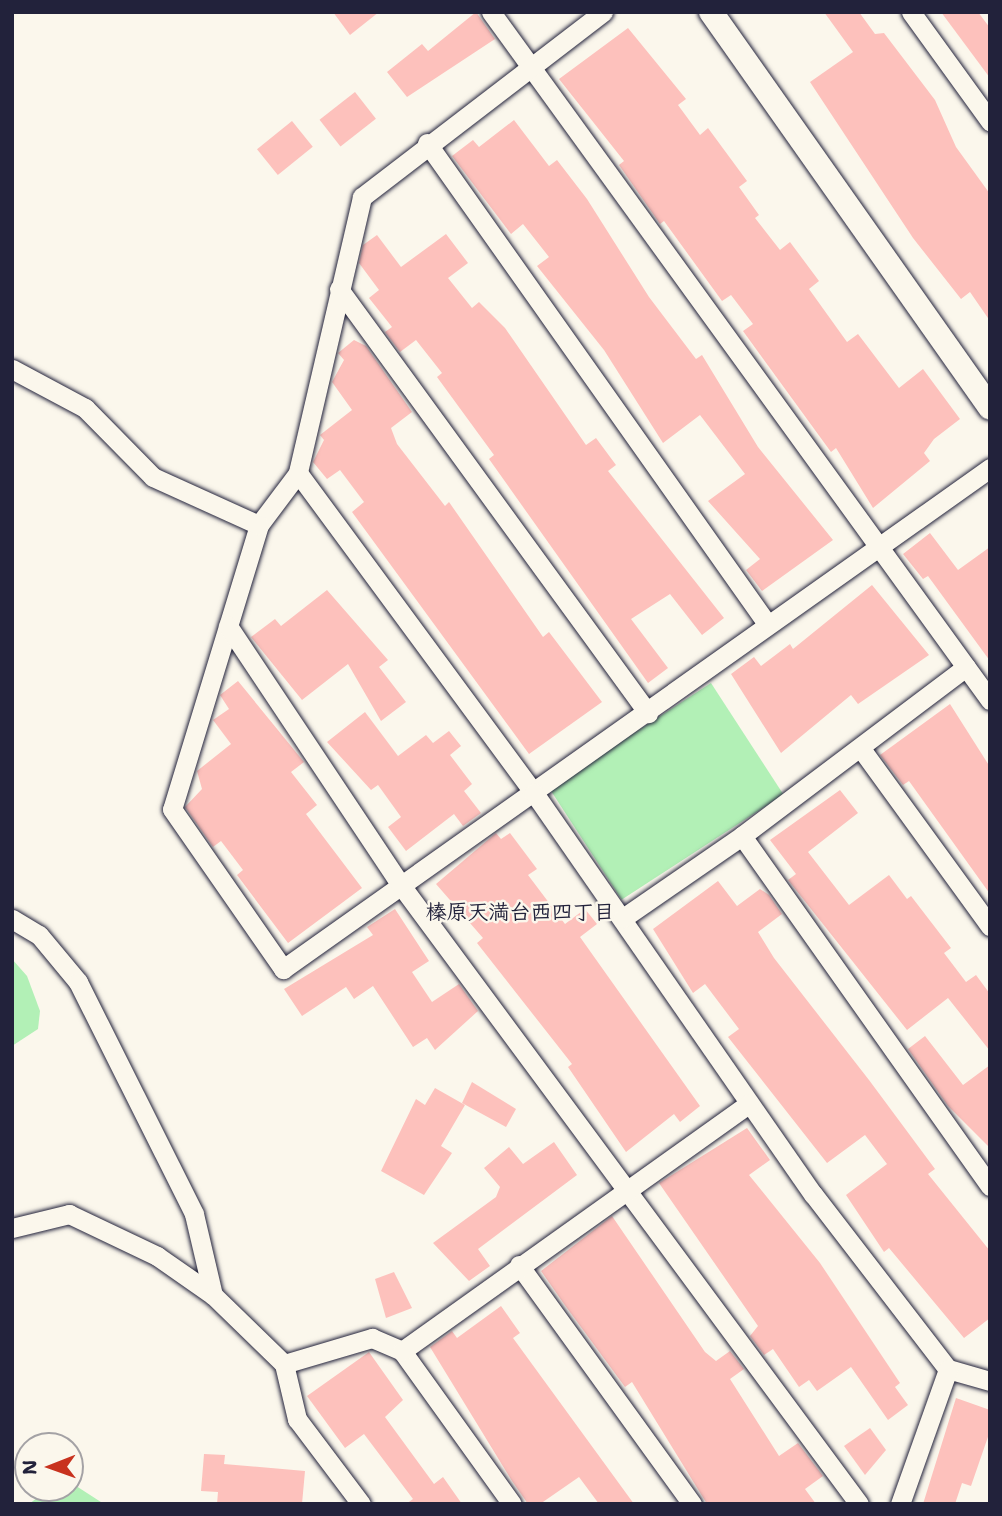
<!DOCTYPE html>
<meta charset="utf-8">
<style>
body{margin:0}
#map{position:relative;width:1002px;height:1516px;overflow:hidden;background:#fbf7ec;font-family:"Shantell Sans","Klee One",sans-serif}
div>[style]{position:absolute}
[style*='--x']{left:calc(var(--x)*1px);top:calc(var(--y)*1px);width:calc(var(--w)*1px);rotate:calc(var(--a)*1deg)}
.green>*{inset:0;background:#b2f0b6;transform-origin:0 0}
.building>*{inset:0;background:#fdc1bc;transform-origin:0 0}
.roads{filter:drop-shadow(0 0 2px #22223b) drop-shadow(0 0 2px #22223b)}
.minor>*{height:19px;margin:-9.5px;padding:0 9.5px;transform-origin:9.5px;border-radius:9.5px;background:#fbf7ec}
.tertiary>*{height:24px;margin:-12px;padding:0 12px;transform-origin:12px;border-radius:12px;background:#fbf7ec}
span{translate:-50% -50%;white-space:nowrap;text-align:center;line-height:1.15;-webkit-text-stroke:5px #fbf7ec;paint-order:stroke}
.neighbourhood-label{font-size:21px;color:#22223b;font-weight:700}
.frame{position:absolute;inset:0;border:14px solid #22223b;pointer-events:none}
.north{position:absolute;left:14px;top:1432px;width:70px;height:70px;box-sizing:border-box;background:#fbf7ec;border:2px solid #a4a2a5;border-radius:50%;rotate:269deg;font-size:19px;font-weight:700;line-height:28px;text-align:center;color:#22223b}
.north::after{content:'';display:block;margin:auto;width:24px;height:32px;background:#c8321e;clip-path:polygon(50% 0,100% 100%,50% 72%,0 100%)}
</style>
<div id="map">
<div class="green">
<div style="left:711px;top:683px;width:133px;height:193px;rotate:57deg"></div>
<div style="clip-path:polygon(12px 959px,27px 976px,40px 1011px,38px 1029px,12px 1046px)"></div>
<div style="clip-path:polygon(70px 1482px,104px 1504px,29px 1504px,50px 1488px,70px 1488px)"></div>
</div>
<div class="building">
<div style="clip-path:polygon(333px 12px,379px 12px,350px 35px)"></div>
<div style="clip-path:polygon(476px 12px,495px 39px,407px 97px,387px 72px,422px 44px,428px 51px)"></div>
<div style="clip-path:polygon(824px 12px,859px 12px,875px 34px,884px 33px,935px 100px,956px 147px,990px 194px,990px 321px,970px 292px,961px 299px,913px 238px,810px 82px,853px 52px)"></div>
<div style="clip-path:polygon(941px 12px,978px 12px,990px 28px,990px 78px)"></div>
<div style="clip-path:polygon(628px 28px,686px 99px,678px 105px,700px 135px,708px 128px,747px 181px,739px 187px,759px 215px,755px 218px,780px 250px,790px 242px,819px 281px,809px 289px,847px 342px,858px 334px,899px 388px,923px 369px,960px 419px,934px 439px,924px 453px,930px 461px,873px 508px,836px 448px,831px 452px,743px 331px,753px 324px,731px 295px,722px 301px,664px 221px,660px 224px,619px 165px,624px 161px,559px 79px)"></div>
<div style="left:355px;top:92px;width:34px;height:45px;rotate:52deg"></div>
<div style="clip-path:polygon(514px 120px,549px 166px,557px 160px,587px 199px,649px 297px,696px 359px,702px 355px,758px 447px,833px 540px,762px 591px,746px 570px,760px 559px,708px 501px,745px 474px,700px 415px,663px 443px,604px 350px,537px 266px,549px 257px,523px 224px,511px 234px,452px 156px,473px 140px,479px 147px)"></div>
<div style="left:292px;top:121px;width:33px;height:45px;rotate:51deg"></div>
<div style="clip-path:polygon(446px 234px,468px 263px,448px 278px,472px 308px,479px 302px,505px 328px,586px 445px,596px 438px,616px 465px,608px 471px,724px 618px,702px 635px,670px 594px,631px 619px,668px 668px,648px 683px,489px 459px,494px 455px,437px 377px,442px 373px,416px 340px,400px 352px,385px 332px,392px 327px,369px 298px,379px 290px,359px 263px,363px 245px,377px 235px,401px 267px)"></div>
<div style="clip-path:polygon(354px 340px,366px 346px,412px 412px,391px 428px,397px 444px,445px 506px,449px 502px,543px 637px,549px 632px,602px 702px,529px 754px,352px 512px,364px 502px,340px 470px,327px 479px,313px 462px,324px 440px,320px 435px,352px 410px,332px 382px,344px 360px,338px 353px)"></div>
<div style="clip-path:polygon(930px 533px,958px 570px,990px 547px,990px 661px,928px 576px,923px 579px,903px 554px)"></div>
<div style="clip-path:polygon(872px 585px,929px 655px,858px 704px,851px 695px,781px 753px,731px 674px,754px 657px,761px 666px,790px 644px,793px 649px)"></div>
<div style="clip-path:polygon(327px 590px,388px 660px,379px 667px,406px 702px,381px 721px,348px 664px,302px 700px,251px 637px,275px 619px,281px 626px)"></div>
<div style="clip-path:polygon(238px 681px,304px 762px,291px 772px,317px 805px,306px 814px,362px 888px,288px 943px,237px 875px,243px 870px,221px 841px,213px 847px,185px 807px,202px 789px,197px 771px,231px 744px,213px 720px,229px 709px,220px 695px)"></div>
<div style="clip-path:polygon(950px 704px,990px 767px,990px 894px,909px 781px,903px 785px,880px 755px)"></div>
<div style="clip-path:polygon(365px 712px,398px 756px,426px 735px,433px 743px,449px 731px,461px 746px,450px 755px,472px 784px,464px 791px,481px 813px,463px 826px,454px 814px,406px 851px,388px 827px,401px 817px,378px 785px,371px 790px,327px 742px)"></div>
<div style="clip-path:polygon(840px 790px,858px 813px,808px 852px,849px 905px,889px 875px,907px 899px,911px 896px,951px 948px,944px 953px,966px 982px,976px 975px,990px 994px,990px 1051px,948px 998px,907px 1030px,788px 880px,796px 874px,770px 840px)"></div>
<div style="clip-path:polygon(496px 833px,501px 839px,510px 833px,537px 869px,528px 875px,565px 924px,585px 909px,597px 924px,580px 937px,700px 1106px,680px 1122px,674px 1114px,626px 1152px,568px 1067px,572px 1064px,477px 943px,483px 938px,436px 884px)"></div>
<div style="clip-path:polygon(718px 881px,737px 906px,760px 889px,769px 895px,782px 914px,758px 932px,774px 958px,869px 1080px,935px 1169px,928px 1174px,990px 1251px,990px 1318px,964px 1338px,889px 1248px,884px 1252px,846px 1195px,887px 1164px,865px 1135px,827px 1163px,728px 1037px,739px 1029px,705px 984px,693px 993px,653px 929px)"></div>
<div style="clip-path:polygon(395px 909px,429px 961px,412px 972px,432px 1002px,459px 984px,478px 1011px,435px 1050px,427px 1038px,413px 1047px,373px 986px,354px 999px,346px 987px,302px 1016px,284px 989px,373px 935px,367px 927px)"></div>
<div style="clip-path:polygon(925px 1036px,963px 1085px,990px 1065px,990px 1148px,948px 1106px,908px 1049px)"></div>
<div style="clip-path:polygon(472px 1082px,516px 1109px,506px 1127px,462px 1103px)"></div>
<div style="clip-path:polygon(435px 1088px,465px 1105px,441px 1146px,452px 1153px,424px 1195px,381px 1171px,416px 1099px,425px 1105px)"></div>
<div style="clip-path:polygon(747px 1128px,770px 1160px,749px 1175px,820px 1263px,900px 1383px,895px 1387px,908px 1405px,888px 1420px,851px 1367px,817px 1391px,809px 1380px,799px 1387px,773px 1349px,764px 1355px,750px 1336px,758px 1326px,659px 1183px)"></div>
<div style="clip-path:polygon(554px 1142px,577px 1175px,478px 1249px,490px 1266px,469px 1281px,433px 1243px,496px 1197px,500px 1187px,484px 1168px,509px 1147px,523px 1164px)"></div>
<div style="clip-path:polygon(612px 1216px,705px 1352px,716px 1361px,730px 1351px,744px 1369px,730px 1379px,779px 1456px,798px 1443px,823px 1476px,805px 1489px,816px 1504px,707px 1504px,632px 1382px,625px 1387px,564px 1304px,541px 1271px)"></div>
<div style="clip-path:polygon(394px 1272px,412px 1308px,386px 1318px,375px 1279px)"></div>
<div style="clip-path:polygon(501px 1306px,520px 1333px,513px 1338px,634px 1504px,599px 1504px,579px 1477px,540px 1504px,528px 1504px,512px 1481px,430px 1347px,452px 1331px,457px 1338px)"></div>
<div style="clip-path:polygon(369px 1352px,403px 1400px,385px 1417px,434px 1484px,443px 1477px,462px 1504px,406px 1504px,413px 1499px,364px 1434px,345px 1448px,307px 1396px)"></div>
<div style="clip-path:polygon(956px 1398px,990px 1410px,990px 1431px,971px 1486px,962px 1483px,955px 1504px,923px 1504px)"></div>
<div style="clip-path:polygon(870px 1428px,886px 1450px,865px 1475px,844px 1446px)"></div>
<div style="clip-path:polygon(204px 1454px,225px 1455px,224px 1464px,305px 1471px,302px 1504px,217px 1504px,218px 1492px,201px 1491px)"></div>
</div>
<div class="roads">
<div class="minor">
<div style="--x:491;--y:12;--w:850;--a:54.05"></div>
<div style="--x:603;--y:12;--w:304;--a:142.5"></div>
<div style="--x:362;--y:197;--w:283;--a:103.1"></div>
<div style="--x:298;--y:473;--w:65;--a:126.9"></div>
<div style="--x:259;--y:525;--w:297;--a:107"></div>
<div style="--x:172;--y:809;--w:195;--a:55.2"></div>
<div style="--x:283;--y:969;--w:867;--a:-35.32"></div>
<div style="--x:911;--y:12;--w:135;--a:54.1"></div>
<div style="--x:427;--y:143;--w:590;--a:54.72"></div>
<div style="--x:339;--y:289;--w:525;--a:53.92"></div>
<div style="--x:12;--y:369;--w:83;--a:28.1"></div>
<div style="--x:85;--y:408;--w:97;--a:45.4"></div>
<div style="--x:153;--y:477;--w:116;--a:24.4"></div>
<div style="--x:298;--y:473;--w:398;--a:53.6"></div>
<div style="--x:534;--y:793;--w:489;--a:55.2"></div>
<div style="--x:813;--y:1194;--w:221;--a:52.4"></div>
<div style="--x:948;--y:1369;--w:44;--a:15.9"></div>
<div style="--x:228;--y:626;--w:315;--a:56.3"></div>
<div style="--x:403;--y:888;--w:766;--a:53.49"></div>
<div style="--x:966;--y:667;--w:281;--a:143"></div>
<div style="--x:742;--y:836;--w:429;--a:54.7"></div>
<div style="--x:862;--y:750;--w:218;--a:54"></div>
<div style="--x:623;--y:918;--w:145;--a:-34.6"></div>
<div style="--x:12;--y:919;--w:31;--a:31"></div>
<div style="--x:39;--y:935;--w:61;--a:50.3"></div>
<div style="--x:78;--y:982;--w:259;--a:63.4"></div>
<div style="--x:194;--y:1214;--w:83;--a:76.8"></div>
<div style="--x:12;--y:1228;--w:59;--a:-13.8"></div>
<div style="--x:69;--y:1214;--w:98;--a:25.5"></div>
<div style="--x:157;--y:1256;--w:68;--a:34.9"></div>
<div style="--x:213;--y:1295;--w:99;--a:44.2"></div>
<div style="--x:284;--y:1364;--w:57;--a:76.7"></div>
<div style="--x:297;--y:1419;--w:106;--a:53"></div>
<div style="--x:519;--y:1265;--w:295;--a:54.1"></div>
<div style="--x:402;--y:1351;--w:188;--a:54.3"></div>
<div style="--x:284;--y:1364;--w:92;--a:-16.5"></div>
<div style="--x:372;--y:1338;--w:33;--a:23"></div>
<div style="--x:402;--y:1351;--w:425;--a:-35.5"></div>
<div style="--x:900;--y:1504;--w:143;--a:-70.4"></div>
</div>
<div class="tertiary">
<div style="--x:711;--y:12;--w:484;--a:54.8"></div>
</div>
</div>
<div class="neighbourhood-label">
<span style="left:520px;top:912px">榛原天満台西四丁目</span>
</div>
<div class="frame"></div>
<div class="north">N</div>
</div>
